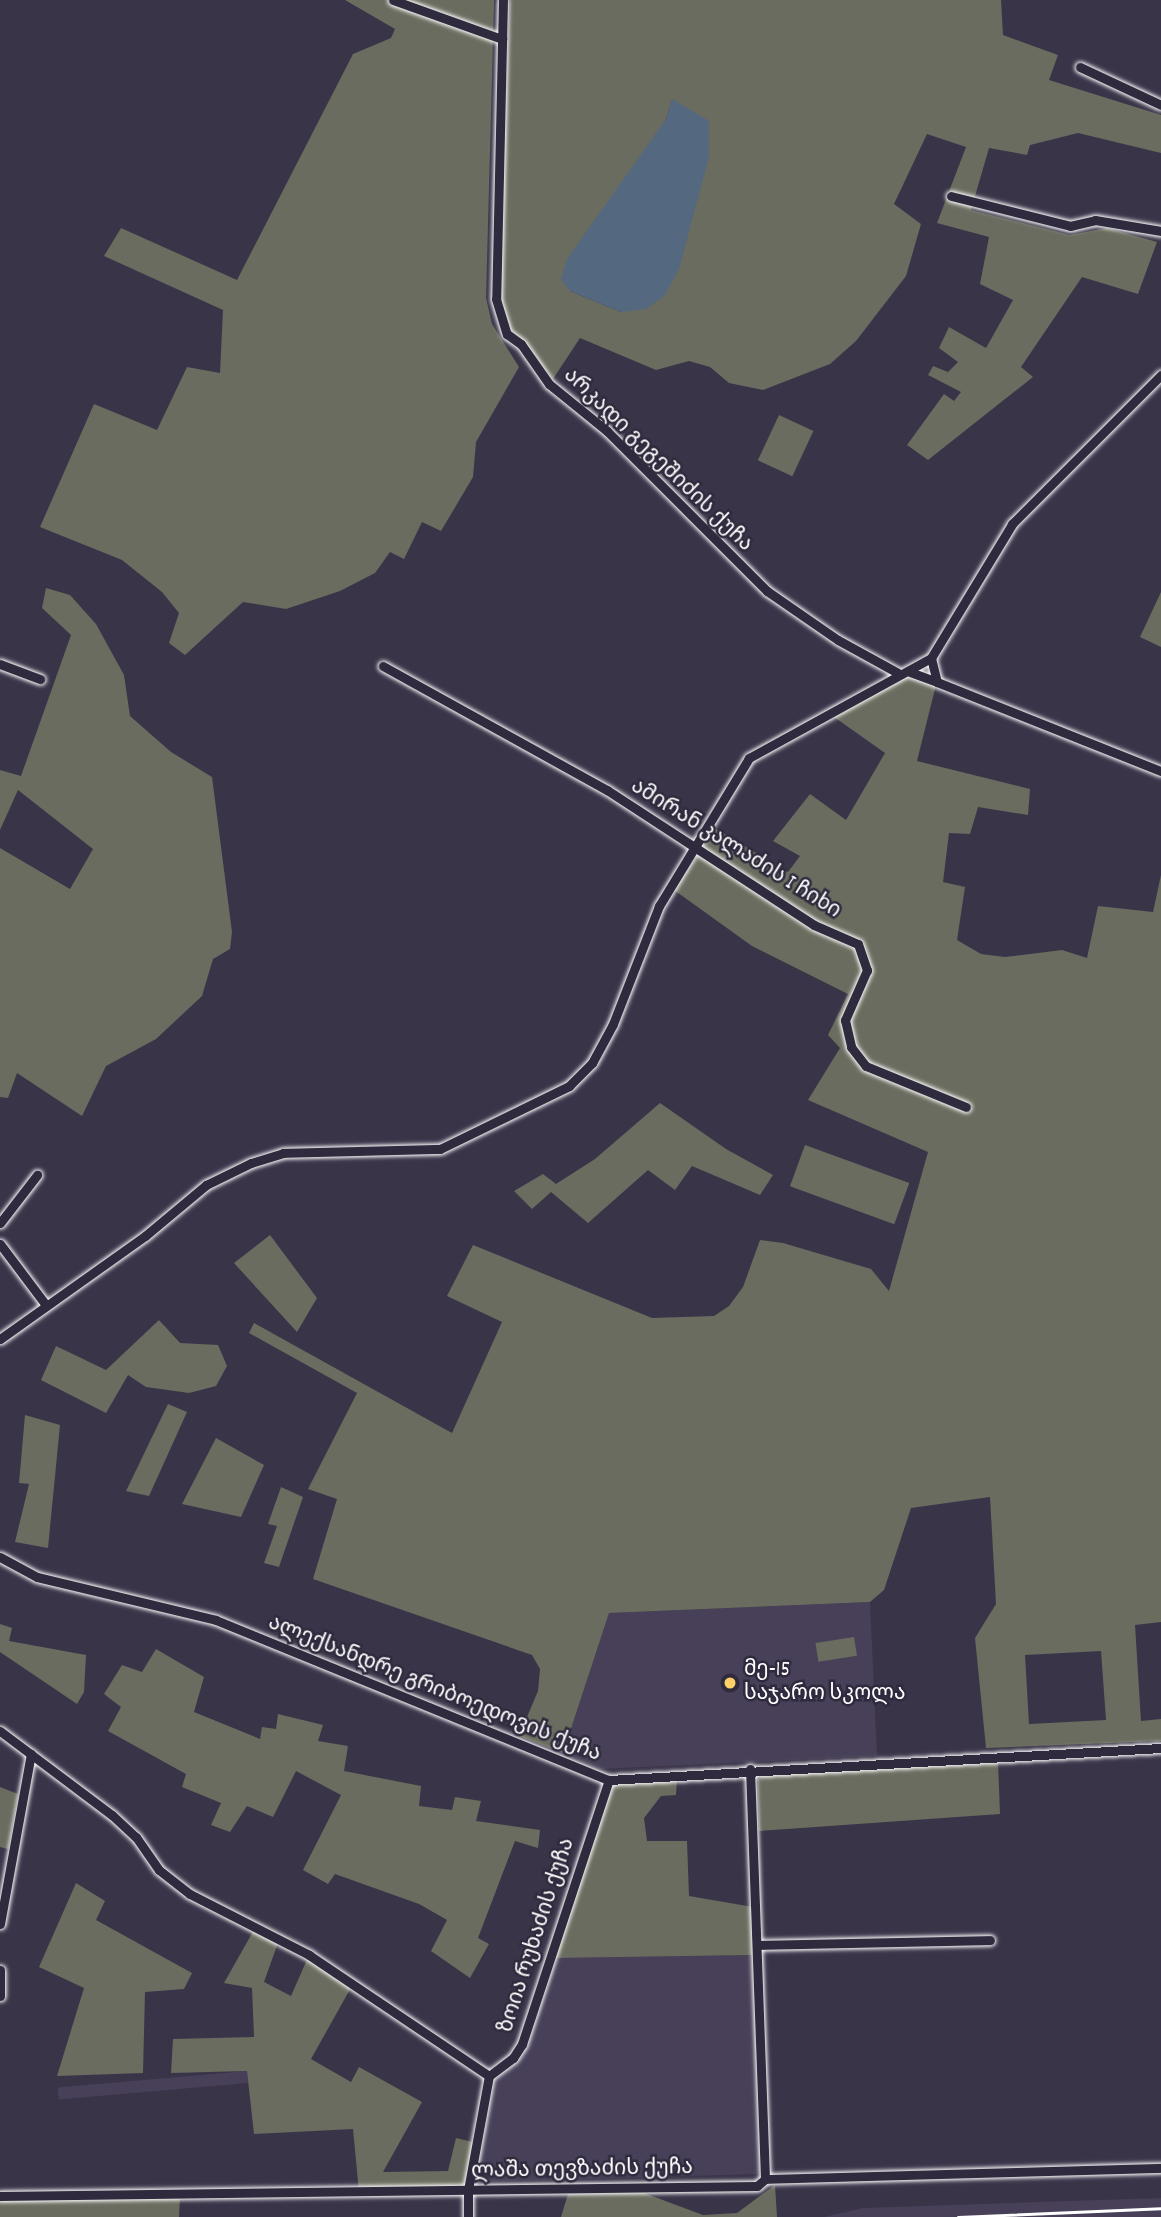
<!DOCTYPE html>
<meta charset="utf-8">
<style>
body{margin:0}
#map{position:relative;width:1161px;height:2217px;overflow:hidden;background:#3a3449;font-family:Dekko,"Noto Sans Georgian",sans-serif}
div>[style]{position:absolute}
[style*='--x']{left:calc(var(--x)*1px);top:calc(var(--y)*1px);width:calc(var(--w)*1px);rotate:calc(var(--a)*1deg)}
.built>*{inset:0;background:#474058;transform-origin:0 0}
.green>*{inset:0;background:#696c5e;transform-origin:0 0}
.water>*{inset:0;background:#546880}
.roads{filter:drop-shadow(0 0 2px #fff) drop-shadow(0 0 2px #fff)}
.street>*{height:9px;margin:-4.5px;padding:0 4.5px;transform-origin:4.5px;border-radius:4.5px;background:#2f2a3d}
.rail>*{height:2.5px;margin:-1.25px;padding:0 1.25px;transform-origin:1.25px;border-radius:1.25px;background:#fff}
.dots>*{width:19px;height:19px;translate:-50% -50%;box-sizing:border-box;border:4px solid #2f2a3d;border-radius:50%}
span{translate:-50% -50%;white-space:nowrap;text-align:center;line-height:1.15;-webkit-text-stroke:5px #2f2a3d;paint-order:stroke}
.street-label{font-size:21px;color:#fff}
.poi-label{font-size:21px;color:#fff}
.left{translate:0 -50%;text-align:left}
</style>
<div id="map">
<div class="built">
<div style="clip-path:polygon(870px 1602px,877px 1756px,600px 1769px,563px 1753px,609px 1613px)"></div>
<div style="clip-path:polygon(754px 1955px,763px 2168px,759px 2174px,475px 2182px,495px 2076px,519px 2060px,528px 2046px,556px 1958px)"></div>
<div style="left:247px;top:2071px;width:12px;height:190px;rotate:85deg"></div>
<div style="clip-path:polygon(1161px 2198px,1161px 2217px,824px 2217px,863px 2208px)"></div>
</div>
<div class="green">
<div style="clip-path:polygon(345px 0,494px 0,486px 298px,492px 324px,519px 367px,476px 442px,473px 477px,441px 531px,422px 522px,404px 559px,390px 552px,375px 573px,340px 591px,286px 609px,243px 602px,185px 655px,169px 643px,179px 613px,162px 592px,122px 560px,40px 527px,94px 404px,157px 430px,187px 367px,220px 373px,223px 310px,104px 256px,121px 228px,237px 280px,353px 54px,391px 38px,395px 29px)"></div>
<div style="clip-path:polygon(evenodd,510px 0,1001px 0,1003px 35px,1058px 55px,1049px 80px,1161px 115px,1161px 153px,1078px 133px,1030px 145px,1027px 155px,989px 148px,971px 210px,1070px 235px,1107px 228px,1157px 242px,1138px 294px,1082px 277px,1021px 367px,1033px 377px,928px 460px,907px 445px,944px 394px,954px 401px,961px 392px,928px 375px,933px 366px,948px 372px,958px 362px,939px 348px,949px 327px,986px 348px,1013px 300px,980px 284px,989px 237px,937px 223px,966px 147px,927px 134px,894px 204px,921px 224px,906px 276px,856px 341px,830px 364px,763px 390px,729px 383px,710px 367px,689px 361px,656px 370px,580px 338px,553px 379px,502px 319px,500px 269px,510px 0,672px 100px,621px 312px,570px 291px,666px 119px,672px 100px)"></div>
<div style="left:779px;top:415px;width:38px;height:50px;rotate:25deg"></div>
<div style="clip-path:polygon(46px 588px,70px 595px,96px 624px,124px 675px,130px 716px,171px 752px,212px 777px,232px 932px,230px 949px,213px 959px,202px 996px,156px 1039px,106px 1066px,82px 1116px,17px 1073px,8px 1098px,0 1097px,0 848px,70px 889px,93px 849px,18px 790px,0 830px,0 770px,21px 776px,71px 635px,42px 608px)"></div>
<div style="clip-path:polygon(1161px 592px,1161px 647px,1140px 637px)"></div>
<div style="clip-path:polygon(evenodd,905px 676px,936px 685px,917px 761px,1030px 789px,1028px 815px,978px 807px,970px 834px,949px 833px,943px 882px,965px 887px,957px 940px,981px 954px,1005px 957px,1062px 950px,1087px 958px,1098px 906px,1153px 912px,1161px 875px,1161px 1622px,1135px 1625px,1141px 1721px,1161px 1719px,1161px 1741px,986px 1748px,975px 1638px,996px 1604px,990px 1497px,911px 1508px,884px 1590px,870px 1602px,609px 1613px,563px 1753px,519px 1736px,538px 1691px,540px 1669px,532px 1655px,313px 1579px,337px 1499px,308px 1489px,357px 1393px,249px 1333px,254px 1323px,452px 1433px,502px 1322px,447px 1296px,473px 1245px,652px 1318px,714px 1316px,729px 1306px,743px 1287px,760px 1240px,783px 1243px,871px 1269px,889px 1291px,928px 1152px,808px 1100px,840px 1048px,828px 1035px,848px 994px,752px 946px,674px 890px,716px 829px,788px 872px,800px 856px,773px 841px,810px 794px,846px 820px,885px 753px,834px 717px,905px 676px,1101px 1651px,1106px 1720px,1029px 1724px,1025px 1655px,1101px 1651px)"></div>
<div style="clip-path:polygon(660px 1103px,726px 1149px,773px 1175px,760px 1195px,692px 1166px,675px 1190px,648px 1170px,588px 1223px,551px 1192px,532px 1209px,514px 1191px,543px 1174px,556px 1184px,595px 1159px)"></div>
<div style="left:805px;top:1145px;width:111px;height:44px;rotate:20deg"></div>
<div style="clip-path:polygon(270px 1235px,317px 1298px,297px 1332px,234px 1263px)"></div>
<div style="clip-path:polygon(159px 1320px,180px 1343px,218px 1345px,227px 1366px,216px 1386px,189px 1393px,146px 1387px,128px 1375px,106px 1413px,41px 1380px,56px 1346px,106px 1370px)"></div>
<div style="clip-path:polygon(168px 1404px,187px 1412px,149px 1496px,126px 1491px)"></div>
<div style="clip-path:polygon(25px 1415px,60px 1425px,48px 1548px,15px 1542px,29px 1484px,19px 1483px)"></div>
<div style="clip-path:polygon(216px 1438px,264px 1465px,241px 1517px,182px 1504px)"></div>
<div style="clip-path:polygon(281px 1487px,303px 1497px,279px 1567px,264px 1563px,277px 1526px,268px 1524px)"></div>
<div style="clip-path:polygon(0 1624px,12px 1628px,9px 1641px,86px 1655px,84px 1692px,77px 1704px,0 1652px)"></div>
<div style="left:854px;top:1637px;width:19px;height:39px;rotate:81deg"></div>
<div style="clip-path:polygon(156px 1649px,204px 1677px,194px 1712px,260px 1739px,262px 1727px,276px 1729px,278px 1714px,323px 1725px,318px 1741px,348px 1746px,344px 1771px,421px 1786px,419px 1806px,452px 1810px,455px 1797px,481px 1801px,476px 1821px,540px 1830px,538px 1848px,515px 1841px,478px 1938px,489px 1944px,470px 1978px,431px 1951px,447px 1920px,419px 1904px,335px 1874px,328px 1884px,303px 1870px,341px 1795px,296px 1771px,273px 1817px,247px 1806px,230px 1832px,211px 1825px,221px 1803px,182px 1787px,186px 1774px,108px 1731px,121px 1707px,104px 1694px,122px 1665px,142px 1672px)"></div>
<div style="clip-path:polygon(998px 1762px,1000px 1814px,759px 1831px,758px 1780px,764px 1773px)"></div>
<div style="clip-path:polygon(677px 1778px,676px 1795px,661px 1796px,644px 1818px,647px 1841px,687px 1841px,689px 1896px,753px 1907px,754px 1955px,556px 1958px,612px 1783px)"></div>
<div style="clip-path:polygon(0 1787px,18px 1794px,8px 1849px,0 1847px)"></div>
<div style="clip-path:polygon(76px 1883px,105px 1901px,96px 1920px,192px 1973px,184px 1989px,145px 1992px,143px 2073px,57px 2076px,84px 1988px,39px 1967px)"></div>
<div style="clip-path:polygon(255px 1928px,279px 1940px,264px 1982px,291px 1996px,309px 1955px,353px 1984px,311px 2059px,351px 2082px,359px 2067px,422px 2102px,383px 2172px,448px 2171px,456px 2138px,477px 2143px,468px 2190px,359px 2192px,353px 2129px,254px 2134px,247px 2071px,171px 2073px,173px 2039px,254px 2037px,252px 1988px,224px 1983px)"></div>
<div style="clip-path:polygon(775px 2185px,777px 2217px,561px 2217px,568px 2194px,644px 2193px,703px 2215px,737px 2213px)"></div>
<div style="clip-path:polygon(180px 2198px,179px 2217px,0 2217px,0 2201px)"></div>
</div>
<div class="water">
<div style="clip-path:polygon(672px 99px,709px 121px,709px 157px,679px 269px,664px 296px,646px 309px,621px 312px,570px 291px,561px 279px,567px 259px,666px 119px)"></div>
</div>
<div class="roads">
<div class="street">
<div style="--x:393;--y:0;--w:116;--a:19.7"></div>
<div style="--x:503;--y:0;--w:299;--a:91.3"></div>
<div style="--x:496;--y:299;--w:37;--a:73"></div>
<div style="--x:507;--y:334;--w:17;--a:36"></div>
<div style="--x:521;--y:344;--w:49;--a:55"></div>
<div style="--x:549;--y:384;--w:75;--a:39"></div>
<div style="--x:607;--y:431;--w:226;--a:45"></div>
<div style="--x:767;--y:591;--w:86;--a:34.6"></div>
<div style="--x:838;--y:640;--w:68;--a:28.8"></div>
<div style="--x:1080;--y:67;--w:89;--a:25.1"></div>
<div style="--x:951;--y:196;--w:123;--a:14.1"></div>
<div style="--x:1070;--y:226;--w:26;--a:-13"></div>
<div style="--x:1095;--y:220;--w:67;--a:9.5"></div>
<div style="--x:931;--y:658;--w:25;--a:76"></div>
<div style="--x:937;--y:682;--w:241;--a:21.7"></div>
<div style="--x:0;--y:664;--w:43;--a:20.6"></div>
<div style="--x:383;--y:666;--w:256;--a:29"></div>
<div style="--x:607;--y:790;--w:247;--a:33.1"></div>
<div style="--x:814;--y:925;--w:48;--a:23.4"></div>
<div style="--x:858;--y:944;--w:28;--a:71"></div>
<div style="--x:867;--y:970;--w:55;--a:113.7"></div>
<div style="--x:845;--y:1020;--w:28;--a:77"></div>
<div style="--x:851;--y:1047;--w:24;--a:52"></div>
<div style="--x:866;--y:1066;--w:108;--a:22.3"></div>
<div style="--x:910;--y:672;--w:29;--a:20"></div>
<div style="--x:0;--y:1223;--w:61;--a:-52.4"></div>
<div style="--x:0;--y:1244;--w:76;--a:53"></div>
<div style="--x:0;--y:1339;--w:178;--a:-35.4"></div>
<div style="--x:145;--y:1236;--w:80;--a:-39.9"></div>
<div style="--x:206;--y:1185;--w:50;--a:-26.1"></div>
<div style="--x:251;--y:1163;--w:34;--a:-17"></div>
<div style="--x:283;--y:1153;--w:157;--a:-1.5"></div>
<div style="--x:440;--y:1149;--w:144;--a:-26"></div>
<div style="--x:569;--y:1086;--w:33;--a:-45"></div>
<div style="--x:592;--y:1063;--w:44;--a:-61.7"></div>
<div style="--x:613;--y:1024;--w:127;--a:-68.7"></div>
<div style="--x:659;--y:906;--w:173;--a:-58.7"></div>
<div style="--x:749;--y:758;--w:208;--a:-28.8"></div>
<div style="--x:931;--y:658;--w:157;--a:-58.8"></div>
<div style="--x:1012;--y:524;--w:211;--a:-45"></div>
<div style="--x:0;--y:1557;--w:42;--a:28.4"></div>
<div style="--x:37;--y:1577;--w:184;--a:13.5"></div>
<div style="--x:216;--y:1620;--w:424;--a:22.2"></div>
<div style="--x:609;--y:1780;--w:553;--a:-3.32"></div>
<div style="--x:0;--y:1731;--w:140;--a:36.9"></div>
<div style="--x:112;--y:1815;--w:33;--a:43"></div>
<div style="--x:136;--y:1837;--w:40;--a:55.1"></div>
<div style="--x:159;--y:1870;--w:39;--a:38"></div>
<div style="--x:190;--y:1894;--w:134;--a:27.1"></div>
<div style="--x:309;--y:1955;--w:217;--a:33.9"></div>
<div style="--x:750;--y:1769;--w:410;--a:87.9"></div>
<div style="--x:0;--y:1924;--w:173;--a:-79.7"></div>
<div style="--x:759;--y:1945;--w:231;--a:-1.2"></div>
<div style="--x:0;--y:1970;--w:26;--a:90"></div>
<div style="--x:0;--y:2196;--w:757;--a:-0.76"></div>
<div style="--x:757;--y:2186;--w:11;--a:-41"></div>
<div style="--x:765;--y:2179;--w:396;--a:-1.6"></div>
<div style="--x:468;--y:2217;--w:27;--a:-90"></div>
<div style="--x:468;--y:2190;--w:116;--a:-79.6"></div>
<div style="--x:489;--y:2076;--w:30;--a:-37"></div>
<div style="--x:513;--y:2058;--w:17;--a:-57"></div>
<div style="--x:522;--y:2044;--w:278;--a:-71.8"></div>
</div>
</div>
<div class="rail">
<div style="--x:958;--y:2217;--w:203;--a:-2.5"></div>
</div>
<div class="dots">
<div style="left:730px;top:1683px;background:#ffd166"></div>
</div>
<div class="street-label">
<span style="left:657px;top:461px;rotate:44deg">არკადი გეგეშიძის ქუჩა</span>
<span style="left:735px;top:850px;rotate:32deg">ამირან კალაძის I ჩიხი</span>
<span style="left:434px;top:1690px;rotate:22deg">ალექსანდრე გრიბოედოვის ქუჩა</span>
<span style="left:538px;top:1936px;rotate:-72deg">ზოია რუხაძის ქუჩა</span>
<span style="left:582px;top:2171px;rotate:-1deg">ლაშა თევზაძის ქუჩა</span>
</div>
<div class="poi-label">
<span class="left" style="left:744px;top:1683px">მე-15<br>საჯარო სკოლა</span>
</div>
</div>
